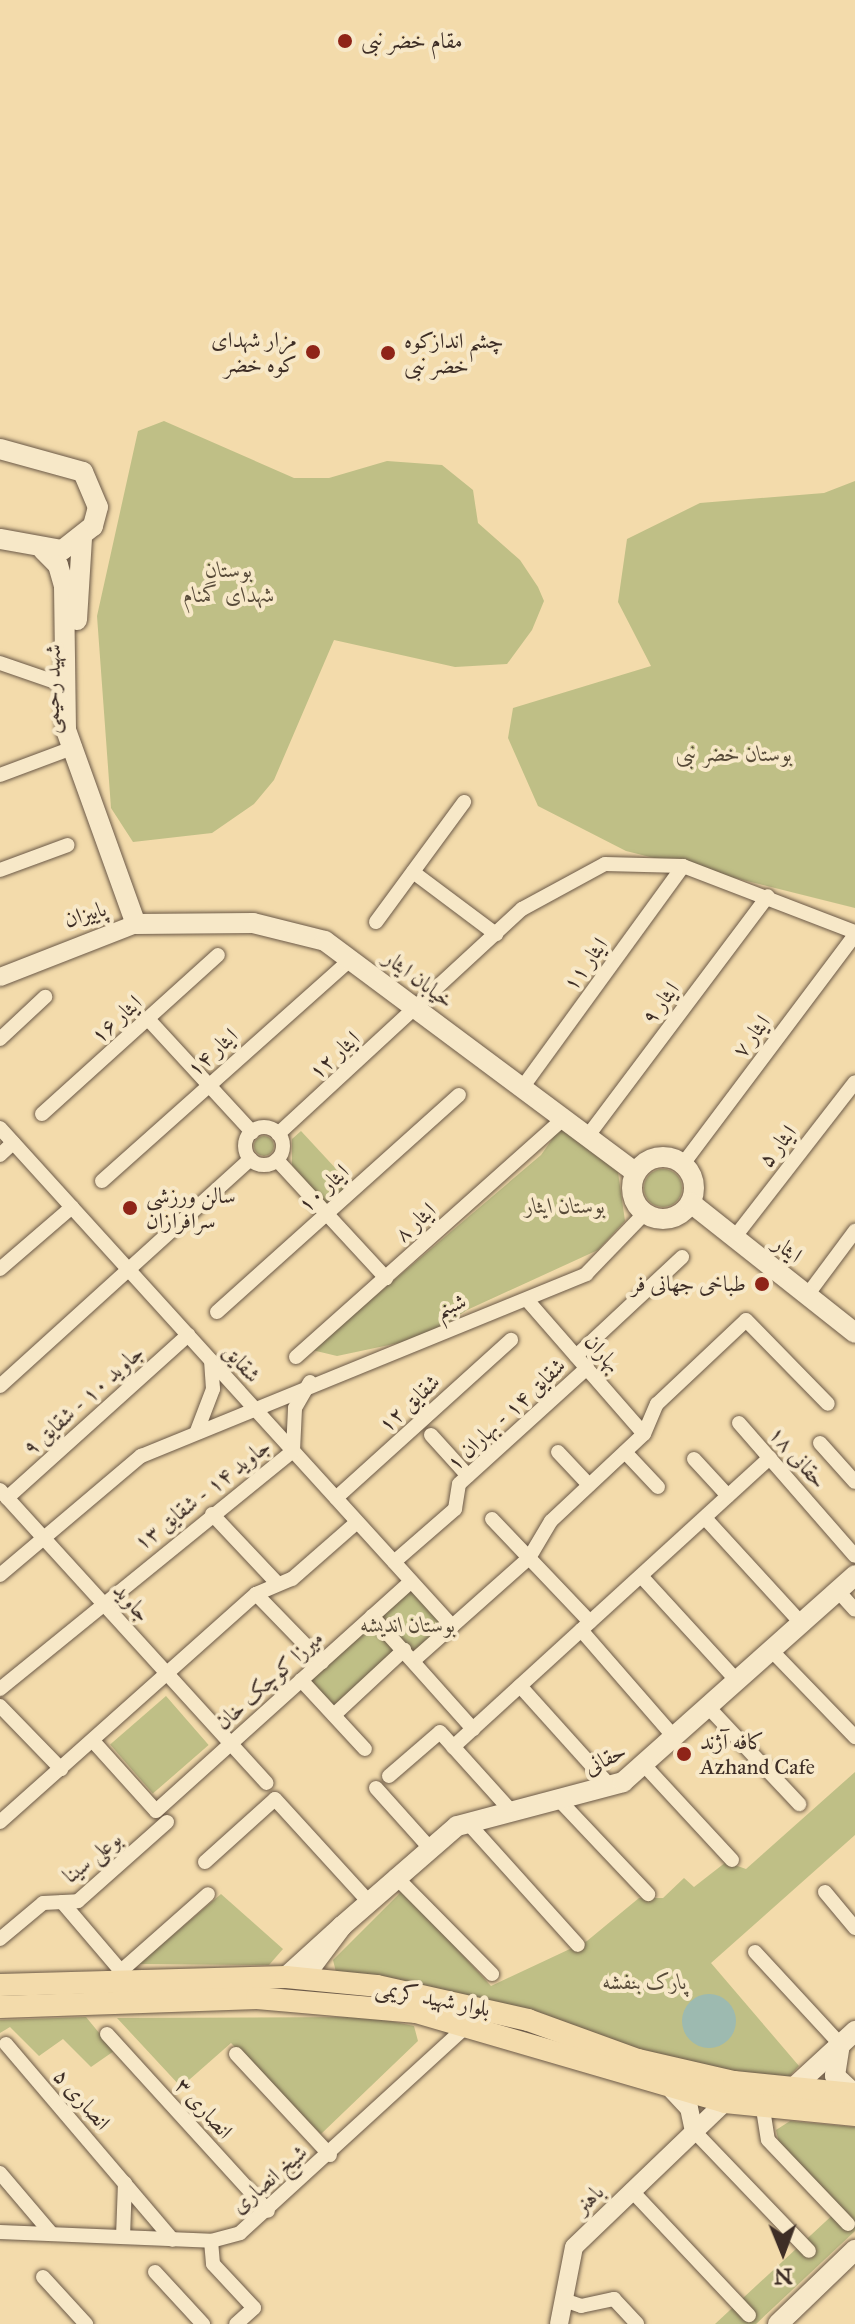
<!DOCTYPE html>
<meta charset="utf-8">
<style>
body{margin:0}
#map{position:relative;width:855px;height:2324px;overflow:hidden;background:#f3dbab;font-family:"IM FELL Great Primer",Amiri,serif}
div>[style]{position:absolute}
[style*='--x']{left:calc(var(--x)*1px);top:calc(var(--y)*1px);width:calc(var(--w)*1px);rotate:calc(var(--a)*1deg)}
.green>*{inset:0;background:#bfbf86;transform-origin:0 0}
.round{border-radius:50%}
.water>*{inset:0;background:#9dbab0}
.roads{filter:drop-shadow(0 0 2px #6b5947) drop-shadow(0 0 2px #6b5947)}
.minor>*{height:14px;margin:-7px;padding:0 7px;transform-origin:7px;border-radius:7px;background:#f7e8c8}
.minor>.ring{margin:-7px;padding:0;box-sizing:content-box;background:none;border:14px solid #f7e8c8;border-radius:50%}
.tertiary>*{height:18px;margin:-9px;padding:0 9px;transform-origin:9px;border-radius:9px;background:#f7e8c8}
.secondary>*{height:20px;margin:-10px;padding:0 10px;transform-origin:10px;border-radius:10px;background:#f7e8c8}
.secondary>.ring{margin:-10px;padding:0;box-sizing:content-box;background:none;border:20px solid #f7e8c8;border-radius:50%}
.primary>*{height:22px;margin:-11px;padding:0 11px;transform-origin:11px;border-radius:11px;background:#f3dbab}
.dots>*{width:22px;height:22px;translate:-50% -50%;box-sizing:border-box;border:4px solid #f7e8c8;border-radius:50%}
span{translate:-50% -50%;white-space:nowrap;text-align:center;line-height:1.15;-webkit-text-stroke:8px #f7e8c8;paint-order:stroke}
.poi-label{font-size:22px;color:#3e2e26}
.left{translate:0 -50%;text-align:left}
.right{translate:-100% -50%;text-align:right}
.park-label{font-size:22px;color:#584b39;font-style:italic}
.street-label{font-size:22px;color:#3e2e26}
.north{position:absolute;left:743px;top:2212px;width:80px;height:80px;-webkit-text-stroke:6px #f7e8c8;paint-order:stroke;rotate:179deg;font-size:22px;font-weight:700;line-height:32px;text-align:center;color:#3e2e26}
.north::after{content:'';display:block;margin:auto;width:28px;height:36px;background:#3e2e26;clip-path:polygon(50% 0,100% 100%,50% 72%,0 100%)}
</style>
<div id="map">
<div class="green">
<div style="clip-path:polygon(164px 421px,294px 478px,329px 478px,387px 461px,442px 465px,473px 490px,478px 523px,520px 560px,538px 587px,544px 601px,532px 630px,507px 664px,455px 667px,334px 640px,274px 780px,254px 804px,212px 833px,133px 842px,111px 808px,97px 616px,138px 431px)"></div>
<div style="clip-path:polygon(855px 481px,855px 908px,626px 851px,538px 806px,508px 738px,513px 708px,651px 666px,618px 602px,627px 539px,700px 503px,824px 493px)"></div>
<div style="clip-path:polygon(560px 1128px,618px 1172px,625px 1221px,598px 1250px,467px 1310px,427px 1337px,337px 1356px,312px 1350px,541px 1155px)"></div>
<div style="clip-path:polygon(301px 1131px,351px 1185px,326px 1204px,292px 1165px,292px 1139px)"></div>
<div class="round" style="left:254px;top:1136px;width:20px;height:20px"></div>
<div class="round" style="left:644px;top:1169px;width:38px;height:38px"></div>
<div style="clip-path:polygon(409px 1589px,447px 1628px,410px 1660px,401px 1649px,334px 1713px,303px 1684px)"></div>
<div style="left:166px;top:1696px;width:65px;height:74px;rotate:49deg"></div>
<div style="clip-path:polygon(855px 1772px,855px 1835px,711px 1963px,799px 2066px,784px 2082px,637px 2052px,336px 1972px,333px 1960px,403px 1890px,491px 1986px,587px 1941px,639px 1898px,663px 1898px,684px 1878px,694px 1887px,726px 1862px,746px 1869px)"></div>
<div style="clip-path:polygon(221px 1894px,283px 1949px,269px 1965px,139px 1964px)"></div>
<div style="clip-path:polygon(86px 2017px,114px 2051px,91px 2067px,63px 2039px,39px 2056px,10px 2027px,0 2033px,0 2020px)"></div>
<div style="clip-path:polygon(371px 2017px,414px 2026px,418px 2041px,321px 2134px,231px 2043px,181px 2087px,117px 2018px)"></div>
<div style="clip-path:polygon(790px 2121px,855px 2127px,855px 2231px,756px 2324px,715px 2324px,839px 2209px,779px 2143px,776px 2130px)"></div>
</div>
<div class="water">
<div class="round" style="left:682px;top:1994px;width:54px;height:54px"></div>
</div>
<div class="roads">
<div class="minor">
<div style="--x:0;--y:663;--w:68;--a:19"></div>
<div style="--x:0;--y:775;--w:80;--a:-20.5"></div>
<div style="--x:0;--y:870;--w:72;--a:-20.2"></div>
<div style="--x:413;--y:872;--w:104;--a:36.8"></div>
<div style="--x:376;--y:922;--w:149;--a:-53.7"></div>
<div style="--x:148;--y:1019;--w:154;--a:47.4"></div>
<div style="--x:0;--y:1039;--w:62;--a:-43"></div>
<div style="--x:522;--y:1088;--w:274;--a:-54"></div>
<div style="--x:42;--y:1114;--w:237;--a:-42.1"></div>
<div class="ring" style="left:245px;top:1127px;width:24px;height:24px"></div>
<div style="--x:0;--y:1128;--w:673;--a:47.77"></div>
<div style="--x:278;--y:1134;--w:332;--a:-42.7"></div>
<div style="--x:522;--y:909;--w:94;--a:-28.5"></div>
<div style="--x:605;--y:864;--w:78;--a:1.5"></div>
<div style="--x:683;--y:866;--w:184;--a:21"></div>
<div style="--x:587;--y:1137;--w:301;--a:-53.1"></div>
<div style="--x:0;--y:1155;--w:18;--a:-43"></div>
<div style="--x:277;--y:1160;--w:161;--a:47.3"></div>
<div style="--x:683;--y:1164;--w:286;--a:-53.1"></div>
<div style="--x:102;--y:1181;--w:335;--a:-41.7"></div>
<div style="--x:734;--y:1238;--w:197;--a:-52.2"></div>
<div style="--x:0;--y:1269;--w:95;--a:-40.7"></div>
<div style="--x:808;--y:1294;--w:79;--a:-53.3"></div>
<div style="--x:528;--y:1301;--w:176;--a:48.9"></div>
<div style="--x:217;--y:1312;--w:325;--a:-41.9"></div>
<div style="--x:576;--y:1356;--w:145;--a:-43"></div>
<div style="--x:296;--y:1357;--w:358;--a:-41.7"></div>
<div style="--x:0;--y:1386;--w:338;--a:-42.2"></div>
<div style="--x:739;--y:1423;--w:176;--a:48.9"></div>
<div style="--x:197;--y:1431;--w:45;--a:-69.1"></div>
<div style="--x:213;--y:1389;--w:28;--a:-94"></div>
<div style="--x:431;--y:1435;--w:55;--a:47.9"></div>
<div style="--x:820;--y:1443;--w:52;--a:48.1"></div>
<div style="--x:558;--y:1452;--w:45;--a:46.8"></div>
<div style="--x:625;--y:1452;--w:48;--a:46.7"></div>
<div style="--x:694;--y:1459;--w:50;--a:47.4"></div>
<div style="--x:0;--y:1490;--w:396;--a:47.7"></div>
<div style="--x:7;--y:1498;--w:244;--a:-42"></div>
<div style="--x:336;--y:1498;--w:236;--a:-42.1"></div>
<div style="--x:212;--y:1514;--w:95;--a:46.7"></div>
<div style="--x:705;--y:1518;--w:144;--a:47.5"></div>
<div style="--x:492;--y:1519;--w:142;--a:46.4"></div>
<div style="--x:394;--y:1562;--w:81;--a:-41"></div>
<div style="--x:455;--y:1509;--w:25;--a:-81"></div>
<div style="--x:459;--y:1484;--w:173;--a:-42.2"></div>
<div style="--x:0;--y:1575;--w:185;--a:-40.2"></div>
<div style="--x:141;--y:1456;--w:481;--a:-22.2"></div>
<div style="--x:586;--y:1274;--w:85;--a:-46"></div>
<div style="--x:641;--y:1576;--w:144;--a:47.5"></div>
<div style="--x:838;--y:1591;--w:25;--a:48"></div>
<div style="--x:256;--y:1594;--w:95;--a:45.9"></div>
<div style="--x:372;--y:1616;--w:152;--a:48.2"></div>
<div style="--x:581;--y:1630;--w:143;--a:49"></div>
<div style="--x:772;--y:1651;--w:120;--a:46"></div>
<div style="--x:413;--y:1661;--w:155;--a:-41.6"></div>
<div style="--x:529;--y:1558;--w:43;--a:-59.3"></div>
<div style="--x:551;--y:1521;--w:127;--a:-43.1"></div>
<div style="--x:644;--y:1434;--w:33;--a:-67"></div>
<div style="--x:657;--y:1404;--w:122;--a:-43.3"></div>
<div style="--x:746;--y:1320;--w:117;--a:45.7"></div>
<div style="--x:301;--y:1680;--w:94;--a:47.2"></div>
<div style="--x:520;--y:1686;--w:136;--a:48"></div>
<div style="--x:0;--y:1689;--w:377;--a:-39.1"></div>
<div style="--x:293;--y:1451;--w:43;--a:-87.3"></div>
<div style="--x:295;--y:1408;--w:30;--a:-60"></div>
<div style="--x:0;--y:1706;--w:88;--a:45.9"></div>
<div style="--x:709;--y:1708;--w:132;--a:46.8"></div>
<div style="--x:334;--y:1715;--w:96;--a:-42.9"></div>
<div style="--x:93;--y:1741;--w:94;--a:48"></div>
<div style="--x:156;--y:1811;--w:343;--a:-42"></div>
<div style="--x:453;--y:1747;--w:429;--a:-42.4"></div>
<div style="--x:645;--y:1766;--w:128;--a:47.2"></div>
<div style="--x:389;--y:1776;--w:67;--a:-40.8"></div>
<div style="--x:440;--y:1732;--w:108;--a:48"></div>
<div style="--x:376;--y:1788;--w:78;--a:48.1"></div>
<div style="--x:561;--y:1802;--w:127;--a:46.6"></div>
<div style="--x:0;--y:1822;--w:343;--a:-41.7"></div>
<div style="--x:256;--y:1594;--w:39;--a:-23"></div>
<div style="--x:292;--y:1579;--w:86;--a:-41.2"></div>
<div style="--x:468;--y:1823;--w:164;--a:48"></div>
<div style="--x:205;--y:1862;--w:94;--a:-42"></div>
<div style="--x:275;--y:1799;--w:138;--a:47.6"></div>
<div style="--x:395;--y:1876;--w:138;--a:45.3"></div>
<div style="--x:825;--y:1892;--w:47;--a:50.2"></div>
<div style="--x:62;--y:1902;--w:91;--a:49.5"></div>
<div style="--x:0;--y:1939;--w:56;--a:-39.9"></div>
<div style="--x:43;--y:1903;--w:35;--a:-3"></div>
<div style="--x:78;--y:1901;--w:119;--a:-41.6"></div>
<div style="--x:755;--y:1952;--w:125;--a:47.3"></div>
<div style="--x:121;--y:1971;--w:116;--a:-41.5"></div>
<div style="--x:107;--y:2034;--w:239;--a:47.7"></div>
<div style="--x:6;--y:2044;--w:257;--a:49.6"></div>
<div style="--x:236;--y:2054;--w:138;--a:47.1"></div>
<div style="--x:763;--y:2109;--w:31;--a:81"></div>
<div style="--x:768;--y:2140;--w:116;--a:46.4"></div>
<div style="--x:694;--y:2131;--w:166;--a:46.2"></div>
<div style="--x:0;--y:2173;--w:80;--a:49.6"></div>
<div style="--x:631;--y:2190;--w:172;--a:46.7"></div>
<div style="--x:0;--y:2232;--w:211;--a:2.4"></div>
<div style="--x:211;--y:2241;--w:30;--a:-15"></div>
<div style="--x:240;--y:2233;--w:309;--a:-42.4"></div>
<div style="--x:123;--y:2237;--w:54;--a:-87.9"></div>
<div style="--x:211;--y:2241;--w:23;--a:85"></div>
<div style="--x:213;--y:2264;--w:60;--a:47"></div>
<div style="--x:254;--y:2308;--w:24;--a:138"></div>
<div style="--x:155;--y:2272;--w:71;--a:47.3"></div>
<div style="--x:43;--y:2277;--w:64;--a:47.5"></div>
<div style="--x:564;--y:2300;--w:18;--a:19"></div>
<div style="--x:581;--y:2306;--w:34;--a:-12"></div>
<div style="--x:614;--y:2299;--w:34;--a:47"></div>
</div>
<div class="tertiary">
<div style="--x:0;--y:977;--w:146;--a:-21.3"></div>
<div style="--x:672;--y:2090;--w:25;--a:47"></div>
<div style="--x:689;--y:2108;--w:24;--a:78"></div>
<div style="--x:559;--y:2324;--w:78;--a:-79"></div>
<div style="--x:574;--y:2247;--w:209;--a:-43.8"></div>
</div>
<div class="secondary">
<div style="--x:0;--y:449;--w:86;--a:15.5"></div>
<div style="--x:83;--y:472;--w:38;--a:67"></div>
<div style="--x:98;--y:507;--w:20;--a:105"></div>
<div style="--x:93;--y:526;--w:39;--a:142"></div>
<div style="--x:62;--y:550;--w:63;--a:-169.9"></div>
<div style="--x:43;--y:550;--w:21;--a:45"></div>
<div style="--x:58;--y:565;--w:22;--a:74"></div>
<div style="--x:64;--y:586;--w:144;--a:89.2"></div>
<div style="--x:66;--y:730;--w:206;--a:70.2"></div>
<div style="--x:136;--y:924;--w:117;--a:-0.5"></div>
<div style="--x:253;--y:923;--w:74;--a:14"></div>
<div style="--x:325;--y:941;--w:387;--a:36.7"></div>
<div style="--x:77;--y:620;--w:81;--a:-86.5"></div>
<div class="ring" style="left:632px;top:1157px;width:42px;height:42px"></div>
<div style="--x:691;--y:1203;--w:209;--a:38.4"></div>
<div style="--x:342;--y:1926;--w:152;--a:-41"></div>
<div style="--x:457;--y:1826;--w:172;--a:-14.8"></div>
<div style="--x:623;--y:1782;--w:311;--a:-41.7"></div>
<div style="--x:286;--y:1977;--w:76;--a:-42.3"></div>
<div style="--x:342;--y:1926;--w:65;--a:126.9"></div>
<div style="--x:840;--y:2044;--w:32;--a:99"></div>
<div style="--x:835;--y:2076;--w:26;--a:43"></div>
<div style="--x:792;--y:2089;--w:86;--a:-42.6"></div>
<div style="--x:778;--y:2324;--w:107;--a:-43.9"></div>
</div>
<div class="primary">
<div style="--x:0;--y:1985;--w:286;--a:-1.6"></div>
<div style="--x:286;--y:1977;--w:91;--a:5.6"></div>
<div style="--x:377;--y:1986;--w:155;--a:12.7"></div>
<div style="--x:528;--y:2020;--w:117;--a:20"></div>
<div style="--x:638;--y:2060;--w:98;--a:12.9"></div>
<div style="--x:734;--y:2082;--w:122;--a:5.7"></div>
<div style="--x:0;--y:2007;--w:257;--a:-2"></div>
<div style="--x:257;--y:1998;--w:160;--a:5"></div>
<div style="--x:416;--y:2012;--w:322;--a:16.2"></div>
<div style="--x:725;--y:2102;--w:131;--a:5.7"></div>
</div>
</div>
<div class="dots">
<div style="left:345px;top:41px;background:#8f2418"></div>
<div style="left:313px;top:352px;background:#8f2418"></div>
<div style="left:388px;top:353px;background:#8f2418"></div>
<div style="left:130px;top:1208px;background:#8f2418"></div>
<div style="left:762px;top:1284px;background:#8f2418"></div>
<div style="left:684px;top:1754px;background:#8f2418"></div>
</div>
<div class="poi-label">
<span class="left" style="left:361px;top:41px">مقام خضر نبی</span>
<span class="right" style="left:297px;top:352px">مزار شهدای<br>کوه خضر</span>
<span class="left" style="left:404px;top:353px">چشم اندازکوه<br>خضر نبی</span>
<span class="left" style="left:146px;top:1208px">سالن ورزشی<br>سرافرازان</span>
<span class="right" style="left:746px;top:1284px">طباخی جهانی فر</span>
<span class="left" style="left:700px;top:1754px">کافه آژند<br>Azhand Cafe</span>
</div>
<div class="park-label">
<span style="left:229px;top:582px">بوستان<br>شهدای گمنام</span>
<span style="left:734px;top:754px">بوستان خضر نبی</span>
<span style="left:565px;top:1206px">بوستان ایثار</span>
<span style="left:408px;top:1625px">بوستان اندیشه</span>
<span style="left:645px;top:1982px">پارک بنفشه</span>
</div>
<div class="street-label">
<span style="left:52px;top:689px;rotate:-89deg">شهید رحیمی</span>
<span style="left:85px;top:914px;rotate:-17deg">پاییزان</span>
<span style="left:585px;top:964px;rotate:-54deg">ایثار ۱۱</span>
<span style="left:419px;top:979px;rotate:37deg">خیابان ایثار</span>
<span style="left:660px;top:1003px;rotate:-53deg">ایثار ۹</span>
<span style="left:116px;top:1019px;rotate:-42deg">ایثار ۱۶</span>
<span style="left:751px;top:1036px;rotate:-53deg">ایثار ۷</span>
<span style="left:212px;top:1052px;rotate:-42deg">ایثار ۱۴</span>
<span style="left:334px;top:1055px;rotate:-42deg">ایثار ۱۲</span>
<span style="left:777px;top:1146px;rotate:-52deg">ایثار ۵</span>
<span style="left:323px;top:1188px;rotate:-42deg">ایثار ۱۰</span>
<span style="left:415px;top:1222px;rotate:-42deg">ایثار ۸</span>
<span style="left:788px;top:1249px;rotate:37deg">ایثار</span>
<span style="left:451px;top:1305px;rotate:-20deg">شبنم</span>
<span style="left:603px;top:1353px;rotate:49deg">بهاران</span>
<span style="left:242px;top:1363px;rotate:48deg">شقایق</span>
<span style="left:83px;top:1400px;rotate:-42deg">جاوید ۱۰ - شقایق ۹</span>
<span style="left:409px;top:1403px;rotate:-42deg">شقایق ۱۲</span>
<span style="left:506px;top:1414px;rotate:-43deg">شقایق ۱۴ - بهاران ۱</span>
<span style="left:798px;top:1457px;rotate:49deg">حقانی ۱۸</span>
<span style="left:202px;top:1494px;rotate:-38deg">جاوید ۱۴ - شقایق ۱۳</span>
<span style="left:132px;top:1602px;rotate:48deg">جاوید</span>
<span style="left:269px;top:1680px;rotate:-42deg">میرزا کوچک خان</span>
<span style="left:605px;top:1759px;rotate:-26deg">حقانی</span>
<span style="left:92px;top:1857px;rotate:-39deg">بوعلی سینا</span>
<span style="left:433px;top:1998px;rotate:11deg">بلوار شهید کریمی</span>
<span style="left:82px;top:2099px;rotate:49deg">انصاری ۵</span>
<span style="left:204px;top:2108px;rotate:48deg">انصاری ۳</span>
<span style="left:269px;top:2179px;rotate:-41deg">شیخ انصاری</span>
<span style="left:589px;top:2199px;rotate:-45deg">باهنر</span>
</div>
<div class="north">N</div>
</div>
